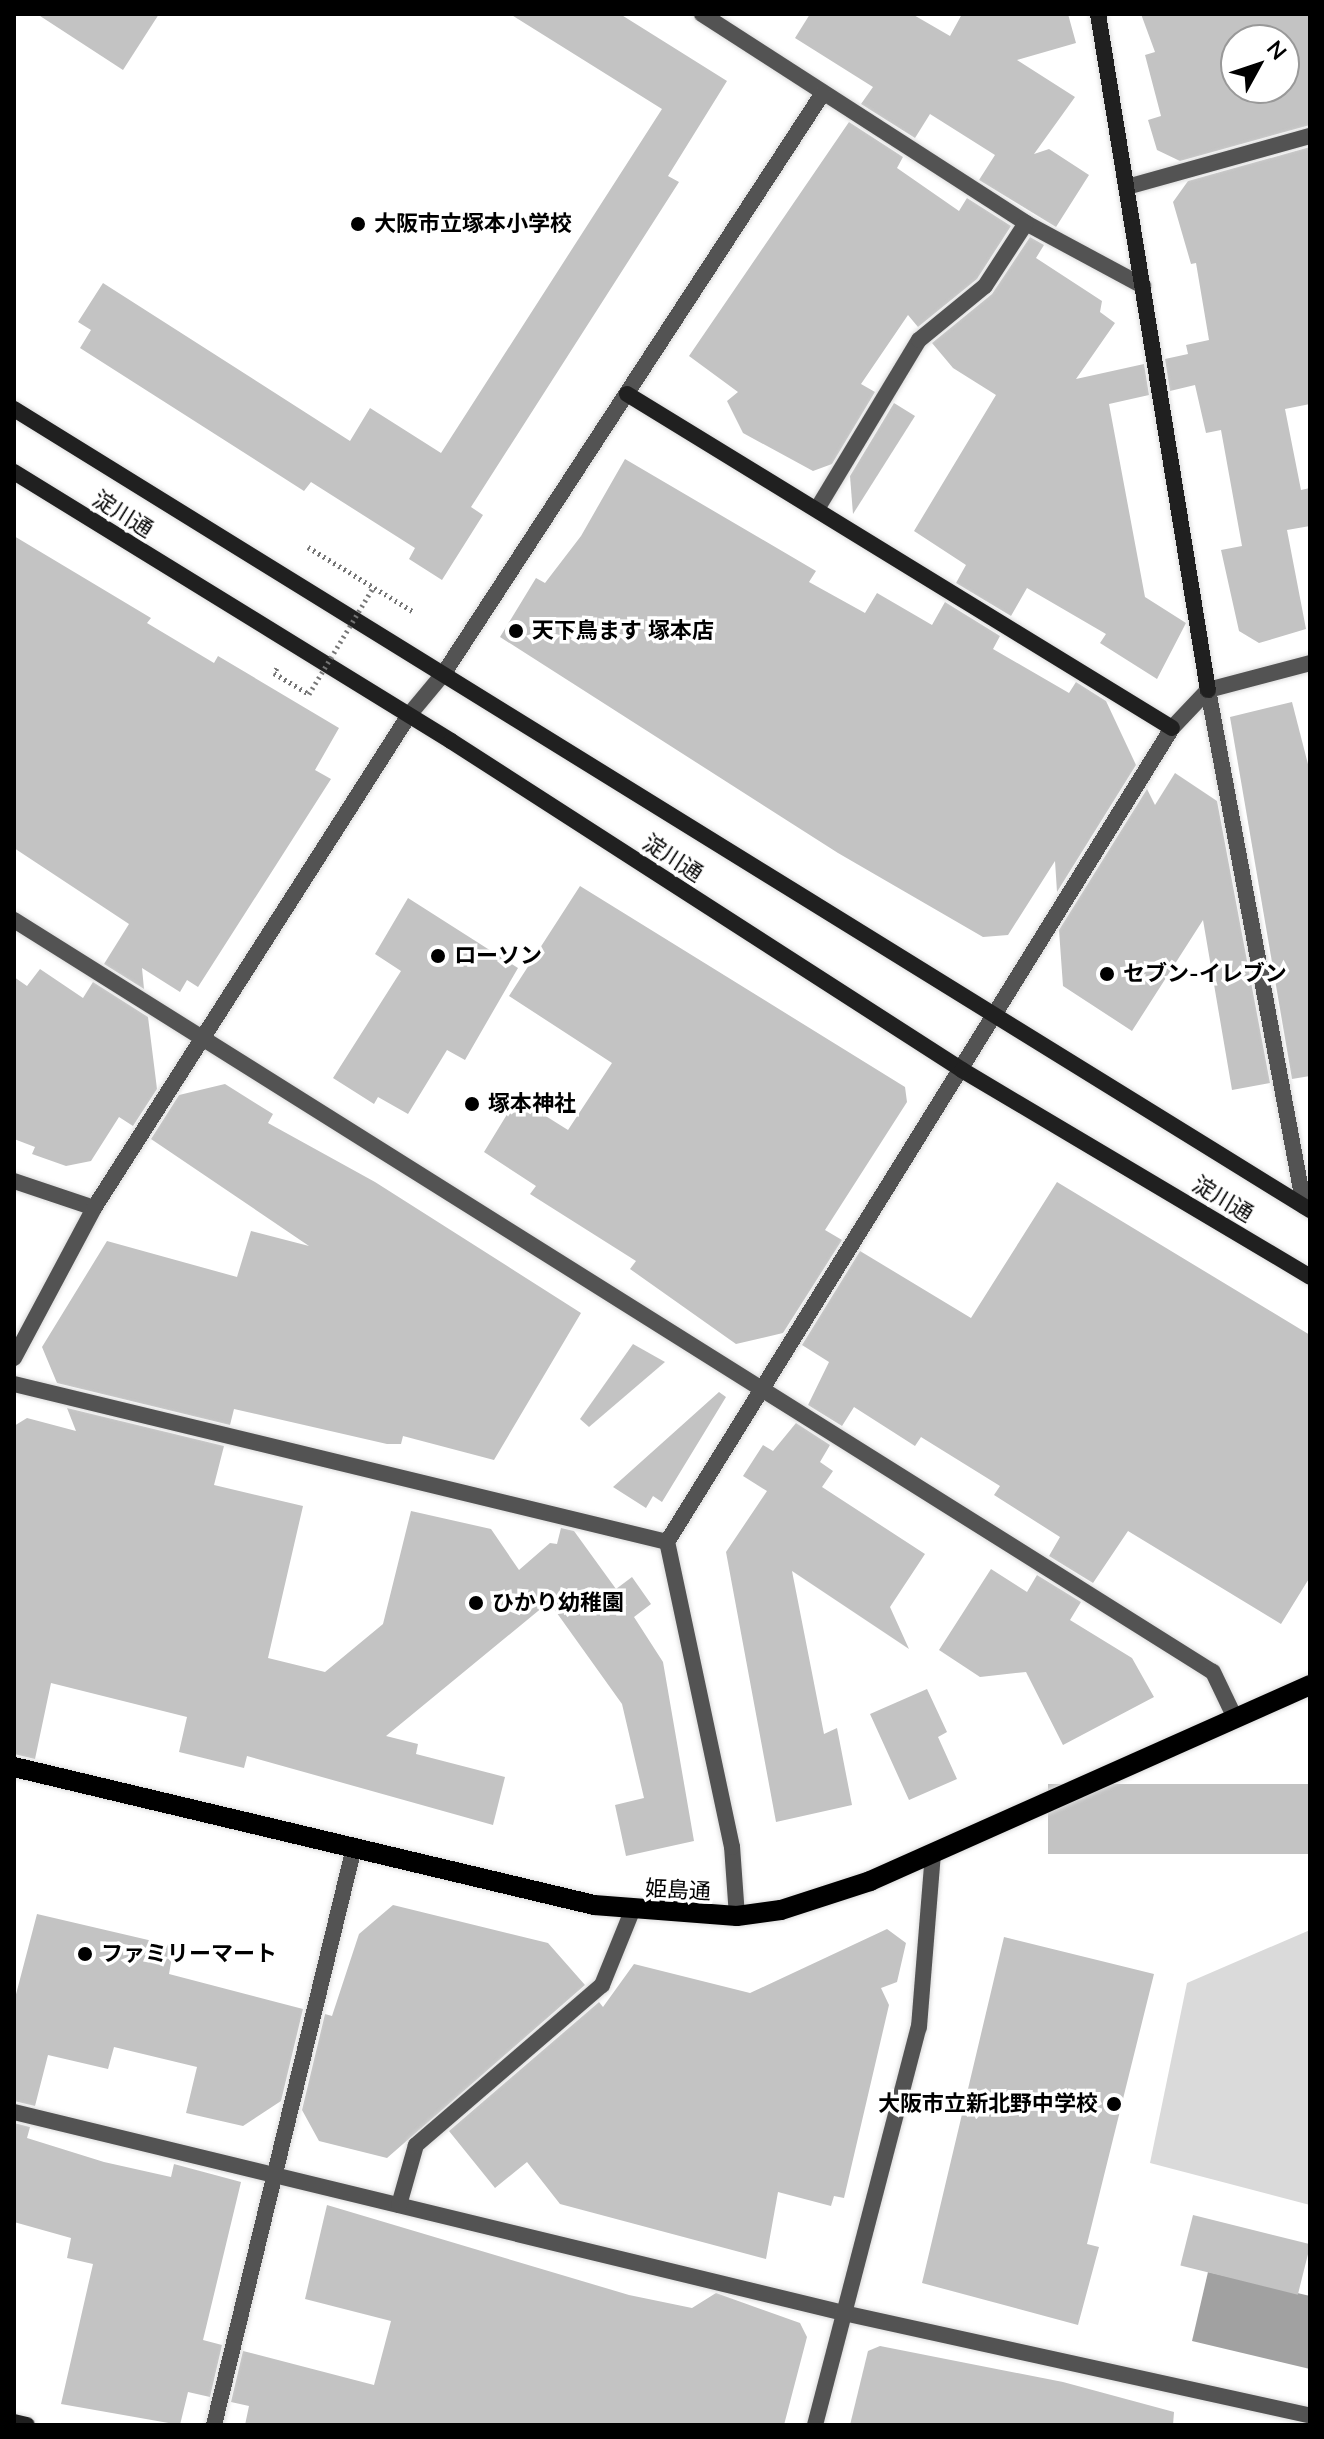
<!DOCTYPE html>
<meta charset="utf-8">
<style>
body{margin:0}
#map{position:relative;width:1324px;height:2439px;overflow:hidden;background:#fff;font-family:Mulish,"Noto Sans JP",sans-serif}
div>[style]{position:absolute}
[style*='--x']{left:calc(var(--x)*1px);top:calc(var(--y)*1px);width:calc(var(--w)*1px);rotate:calc(var(--a)*1deg)}
.green>*{inset:0;background:#dadada}
.water>*{inset:0;background:#a1a1a1}
.building>*{inset:0;background:#c3c3c3;transform-origin:0 0}
.path>*{height:5px;margin-top:-2.5px;transform-origin:0;background:repeating-linear-gradient(90deg,#757575 0 2px,transparent 0 6px)}
.roads{filter:drop-shadow(0 0 2px #dbdbdb) drop-shadow(0 0 2px #dbdbdb)}
.street>*{height:16px;margin:-8px;padding:0 8px;transform-origin:8px;border-radius:8px;background:#535353}
.secondary>*{height:16px;margin:-8px;padding:0 8px;transform-origin:8px;border-radius:8px;background:#202020}
.primary>*{height:20px;margin:-10px;padding:0 10px;transform-origin:10px;border-radius:10px;background:#000}
.path-bridge>*{height:5px;margin-top:-2.5px;transform-origin:0;background:repeating-linear-gradient(90deg,#757575 0 2px,transparent 0 6px)}
.dots>*{width:22px;height:22px;translate:-50% -50%;box-sizing:border-box;border:4px solid #fff;border-radius:50%}
span{translate:-50% -50%;white-space:nowrap;text-align:center;line-height:1.15;-webkit-text-stroke:7px #fff;paint-order:stroke}
.poi-label{font-size:22px;color:#000;font-weight:700}
.left{translate:0 -50%;text-align:left}
.right{translate:-100% -50%;text-align:right}
.street-label{font-size:22px;color:#000}
.frame{position:absolute;inset:0;border:16px solid #000;pointer-events:none}
.north{position:absolute;left:1220px;top:24px;width:80px;height:80px;box-sizing:border-box;background:#fff;border:2px solid #999;border-radius:50%;rotate:50deg;font-size:22px;font-weight:700;line-height:32px;text-align:center;color:#000}
.north::after{content:'';display:block;margin:auto;width:28px;height:36px;background:#000;clip-path:polygon(50% 0,100% 100%,50% 72%,0 100%)}
</style>
<div id="map">
<div class="green">
<div style="clip-path:polygon(1310px 1930px,1310px 2205px,1150px 2163px,1187px 1983px)"></div>
</div>
<div class="water">
<div style="clip-path:polygon(1208px 2272px,1310px 2296px,1310px 2369px,1192px 2341px)"></div>
</div>
<div class="building">
<div style="clip-path:polygon(37px 14px,159px 14px,123px 70px)"></div>
<div style="clip-path:polygon(510px 14px,620px 14px,727px 81px,668px 176px,679px 182px,471px 507px,483px 515px,442px 580px,409px 559px,415px 548px,311px 482px,304px 491px,80px 348px,91px 330px,78px 322px,103px 283px,350px 441px,370px 408px,441px 453px,662px 109px)"></div>
<div style="clip-path:polygon(810px 14px,912px 14px,950px 36px,962px 14px,1068px 14px,1076px 43px,1017px 60px,1075px 97px,1034px 154px,1049px 149px,1089px 175px,1056px 227px,979px 180px,995px 155px,930px 114px,915px 138px,861px 104px,873px 87px,795px 38px)"></div>
<div style="clip-path:polygon(evenodd,1141px 14px,1310px 14px,1310px 125px,1180px 161px,1157px 150px,1148px 120px,1161px 116px,1145px 55px,1155px 52px,1141px 14px,1236px 40px,1284px 40px,1284px 88px,1236px 88px,1236px 40px)"></div>
<div style="clip-path:polygon(849px 122px,903px 157px,897px 168px,959px 211px,967px 198px,1011px 226px,977px 279px,918px 327px,908px 315px,861px 384px,875px 392px,832px 464px,813px 471px,743px 433px,727px 401px,738px 392px,689px 356px)"></div>
<div style="clip-path:polygon(1310px 147px,1310px 404px,1285px 409px,1301px 490px,1310px 488px,1310px 526px,1287px 530px,1306px 629px,1259px 643px,1239px 631px,1221px 550px,1242px 546px,1221px 430px,1206px 433px,1195px 385px,1170px 391px,1165px 359px,1188px 354px,1186px 345px,1209px 340px,1196px 263px,1191px 264px,1173px 202px,1188px 181px)"></div>
<div style="clip-path:polygon(1030px 237px,1044px 245px,1036px 258px,1102px 301px,1100px 312px,1115px 323px,1076px 379px,1144px 364px,1149px 395px,1109px 404px,1145px 597px,1186px 623px,1157px 679px,1100px 643px,1106px 634px,1027px 588px,1011px 616px,956px 583px,966px 565px,914px 531px,996px 395px,953px 368px,932px 343px,992px 294px)"></div>
<div style="clip-path:polygon(894px 403px,915px 416px,853px 514px,850px 476px)"></div>
<div style="clip-path:polygon(625px 459px,816px 571px,809px 582px,865px 613px,877px 593px,932px 625px,945px 602px,1000px 636px,993px 649px,1069px 693px,1076px 682px,1106px 701px,1136px 765px,1057px 892px,1055px 861px,1008px 935px,983px 937px,838px 853px,500px 637px,536px 578px,545px 583px,581px 536px)"></div>
<div style="clip-path:polygon(14px 536px,151px 618px,147px 623px,214px 663px,218px 656px,339px 728px,315px 770px,331px 779px,198px 987px,187px 980px,180px 992px,142px 968px,144px 989px,104px 964px,129px 924px,14px 848px)"></div>
<div style="clip-path:polygon(1292px 702px,1310px 772px,1310px 1076px,1292px 1079px,1230px 717px)"></div>
<div style="clip-path:polygon(1175px 773px,1217px 801px,1270px 1083px,1232px 1090px,1203px 920px,1132px 1031px,1063px 986px,1059px 930px,1147px 789px,1155px 805px)"></div>
<div style="clip-path:polygon(580px 886px,905px 1087px,907px 1102px,825px 1230px,842px 1240px,783px 1333px,736px 1344px,630px 1269px,636px 1261px,530px 1194px,536px 1186px,484px 1152px,517px 1098px,568px 1130px,612px 1063px,509px 996px)"></div>
<div style="clip-path:polygon(408px 898px,518px 968px,465px 1060px,447px 1050px,408px 1114px,378px 1097px,374px 1104px,333px 1078px,401px 971px,375px 954px)"></div>
<div style="clip-path:polygon(40px 969px,83px 998px,93px 982px,148px 1017px,157px 1089px,133px 1126px,119px 1117px,91px 1161px,66px 1166px,32px 1154px,35px 1147px,14px 1139px,14px 977px,27px 986px)"></div>
<div style="clip-path:polygon(225px 1084px,273px 1114px,268px 1123px,375px 1182px,581px 1313px,494px 1460px,403px 1436px,401px 1444px,387px 1444px,234px 1409px,230px 1425px,57px 1383px,42px 1347px,107px 1241px,237px 1277px,251px 1231px,309px 1246px,151px 1139px,179px 1095px)"></div>
<div style="clip-path:polygon(1057px 1182px,1310px 1335px,1310px 1577px,1281px 1624px,1128px 1531px,1093px 1583px,1049px 1556px,1060px 1537px,994px 1495px,1000px 1486px,921px 1437px,915px 1446px,854px 1407px,842px 1426px,808px 1405px,829px 1362px,802px 1345px,860px 1251px,971px 1318px)"></div>
<div style="clip-path:polygon(633px 1344px,665px 1362px,589px 1427px,580px 1419px)"></div>
<div style="clip-path:polygon(719px 1392px,726px 1397px,662px 1502px,653px 1496px,646px 1508px,613px 1487px)"></div>
<div style="clip-path:polygon(67px 1408px,224px 1446px,214px 1485px,303px 1506px,268px 1658px,325px 1672px,383px 1624px,411px 1511px,491px 1529px,519px 1570px,550px 1543px,557px 1544px,561px 1528px,574px 1531px,616px 1589px,632px 1577px,651px 1604px,634px 1617px,663px 1662px,694px 1841px,626px 1856px,615px 1805px,644px 1798px,622px 1704px,549px 1602px,386px 1736px,418px 1744px,416px 1754px,505px 1777px,493px 1825px,247px 1756px,244px 1768px,179px 1752px,187px 1717px,51px 1683px,35px 1759px,14px 1754px,14px 1426px,27px 1418px,76px 1431px)"></div>
<div style="clip-path:polygon(796px 1423px,830px 1445px,820px 1462px,833px 1471px,822px 1487px,925px 1554px,890px 1607px,909px 1649px,792px 1571px,824px 1734px,837px 1728px,852px 1805px,776px 1822px,726px 1552px,767px 1491px,743px 1476px,763px 1445px,773px 1451px)"></div>
<div style="clip-path:polygon(991px 1569px,1027px 1592px,1037px 1575px,1081px 1602px,1070px 1620px,1132px 1658px,1154px 1697px,1063px 1745px,1026px 1672px,980px 1677px,939px 1650px)"></div>
<div style="clip-path:polygon(927px 1689px,947px 1732px,938px 1737px,957px 1779px,909px 1800px,870px 1714px)"></div>
<div style="left:1310px;top:1784px;width:70px;height:262px;rotate:90deg"></div>
<div style="clip-path:polygon(393px 1905px,548px 1943px,585px 1985px,387px 2158px,319px 2141px,302px 2110px,325px 2014px,332px 2016px,359px 1934px)"></div>
<div style="clip-path:polygon(37px 1914px,174px 1946px,169px 1974px,303px 2009px,281px 2101px,243px 2126px,186px 2113px,197px 2067px,114px 2047px,108px 2069px,48px 2055px,35px 2106px,14px 2101px,14px 2002px)"></div>
<div style="clip-path:polygon(887px 1929px,906px 1943px,897px 1982px,881px 1988px,889px 2005px,844px 2198px,834px 2196px,831px 2206px,778px 2192px,766px 2259px,560px 2204px,527px 2162px,495px 2188px,449px 2131px,599px 2002px,603px 2007px,634px 1964px,750px 1993px)"></div>
<div style="clip-path:polygon(1004px 1937px,1154px 1974px,1087px 2244px,1099px 2247px,1078px 2325px,922px 2283px)"></div>
<div style="clip-path:polygon(14px 2123px,30px 2127px,27px 2138px,104px 2162px,171px 2177px,174px 2164px,241px 2182px,203px 2340px,222px 2345px,210px 2397px,188px 2392px,180px 2425px,61px 2404px,93px 2264px,67px 2258px,71px 2238px,14px 2222px)"></div>
<div style="clip-path:polygon(327px 2205px,629px 2295px,692px 2308px,716px 2293px,800px 2323px,807px 2337px,784px 2425px,245px 2425px,249px 2406px,231px 2402px,243px 2351px,374px 2385px,391px 2321px,305px 2299px)"></div>
<div style="left:1193px;top:2215px;width:121px;height:52px;rotate:14deg"></div>
<div style="clip-path:polygon(880px 2346px,1063px 2382px,1174px 2412px,1173px 2425px,850px 2425px,868px 2351px)"></div>
</div>
<div class="path">
<div style="--x:308;--y:547;--w:124;--a:31.5"></div>
<div style="--x:277;--y:668;--w:6;--a:121"></div>
<div style="--x:274;--y:673;--w:41;--a:31"></div>
</div>
<div class="roads">
<div class="street">
<div style="--x:702;--y:14;--w:386;--a:32.8"></div>
<div style="--x:1026;--y:223;--w:133;--a:28.3"></div>
<div style="--x:1127;--y:187;--w:190;--a:-15.6"></div>
<div style="--x:817;--y:509;--w:197;--a:-58.9"></div>
<div style="--x:919;--y:340;--w:85;--a:-39.3"></div>
<div style="--x:985;--y:286;--w:75;--a:-56.9"></div>
<div style="--x:1208;--y:690;--w:525;--a:79.46"></div>
<div style="--x:14;--y:920;--w:1415;--a:32.1"></div>
<div style="--x:1213;--y:1672;--w:51;--a:64.4"></div>
<div style="--x:14;--y:1181;--w:84;--a:18.6"></div>
<div style="--x:14;--y:1358;--w:170;--a:-61.9"></div>
<div style="--x:94;--y:1208;--w:585;--a:-57.42"></div>
<div style="--x:409;--y:715;--w:55;--a:-50.2"></div>
<div style="--x:444;--y:673;--w:693;--a:-56.84"></div>
<div style="--x:14;--y:1384;--w:672;--a:13.6"></div>
<div style="--x:737;--y:1916;--w:69;--a:-94.1"></div>
<div style="--x:732;--y:1847;--w:312;--a:-102"></div>
<div style="--x:667;--y:1542;--w:958;--a:-58.18"></div>
<div style="--x:1172;--y:728;--w:52;--a:-46.5"></div>
<div style="--x:1208;--y:690;--w:106;--a:-14.8"></div>
<div style="--x:14;--y:2112;--w:858;--a:13.62"></div>
<div style="--x:848;--y:2314;--w:473;--a:12.4"></div>
<div style="--x:399;--y:2205;--w:62;--a:-74.2"></div>
<div style="--x:416;--y:2145;--w:245;--a:-40.7"></div>
<div style="--x:602;--y:1985;--w:80;--a:-67.9"></div>
<div style="--x:214;--y:2425;--w:595;--a:-76.38"></div>
<div style="--x:815;--y:2425;--w:411;--a:-75.4"></div>
<div style="--x:919;--y:2027;--w:174;--a:-85.4"></div>
</div>
<div class="secondary">
<div style="--x:1098;--y:14;--w:685;--a:80.76"></div>
<div style="--x:627;--y:394;--w:639;--a:31.5"></div>
<div style="--x:14;--y:409;--w:1524;--a:31.72"></div>
<div style="--x:14;--y:472;--w:513;--a:31.61"></div>
<div style="--x:451;--y:741;--w:608;--a:32.77"></div>
<div style="--x:962;--y:1070;--w:405;--a:30.7"></div>
<div style="--x:14;--y:2422;--w:13;--a:13"></div>
</div>
<div class="primary">
<div style="--x:14;--y:1767;--w:596;--a:13.38"></div>
<div style="--x:594;--y:1905;--w:143;--a:4.4"></div>
<div style="--x:737;--y:1916;--w:44;--a:-7.8"></div>
<div style="--x:781;--y:1910;--w:94;--a:-18"></div>
<div style="--x:870;--y:1881;--w:482;--a:-24"></div>
</div>
</div>
<div class="path-bridge">
<div style="--x:309;--y:694;--w:124;--a:-58.9"></div>
</div>
<div class="dots">
<div style="left:358px;top:224px;background:#000"></div>
<div style="left:516px;top:631px;background:#000"></div>
<div style="left:438px;top:956px;background:#000"></div>
<div style="left:1107px;top:974px;background:#000"></div>
<div style="left:472px;top:1104px;background:#000"></div>
<div style="left:476px;top:1603px;background:#000"></div>
<div style="left:85px;top:1954px;background:#000"></div>
<div style="left:1114px;top:2104px;background:#000"></div>
</div>
<div class="poi-label">
<span class="left" style="left:374px;top:224px">大阪市立塚本小学校</span>
<span class="left" style="left:532px;top:631px">天下鳥ます 塚本店</span>
<span class="left" style="left:454px;top:956px">ローソン</span>
<span class="left" style="left:1123px;top:974px">セブン-イレブン</span>
<span class="left" style="left:488px;top:1104px">塚本神社</span>
<span class="left" style="left:492px;top:1603px">ひかり幼稚園</span>
<span class="left" style="left:101px;top:1954px">ファミリーマート</span>
<span class="right" style="left:1098px;top:2104px">大阪市立新北野中学校</span>
</div>
<div class="street-label">
<span style="left:123px;top:514px;rotate:32deg">淀川通</span>
<span style="left:673px;top:858px;rotate:33deg">淀川通</span>
<span style="left:1223px;top:1199px;rotate:31deg">淀川通</span>
<span style="left:678px;top:1890px;rotate:3deg">姫島通</span>
</div>
<div class="frame"></div>
<div class="north">N</div>
</div>
